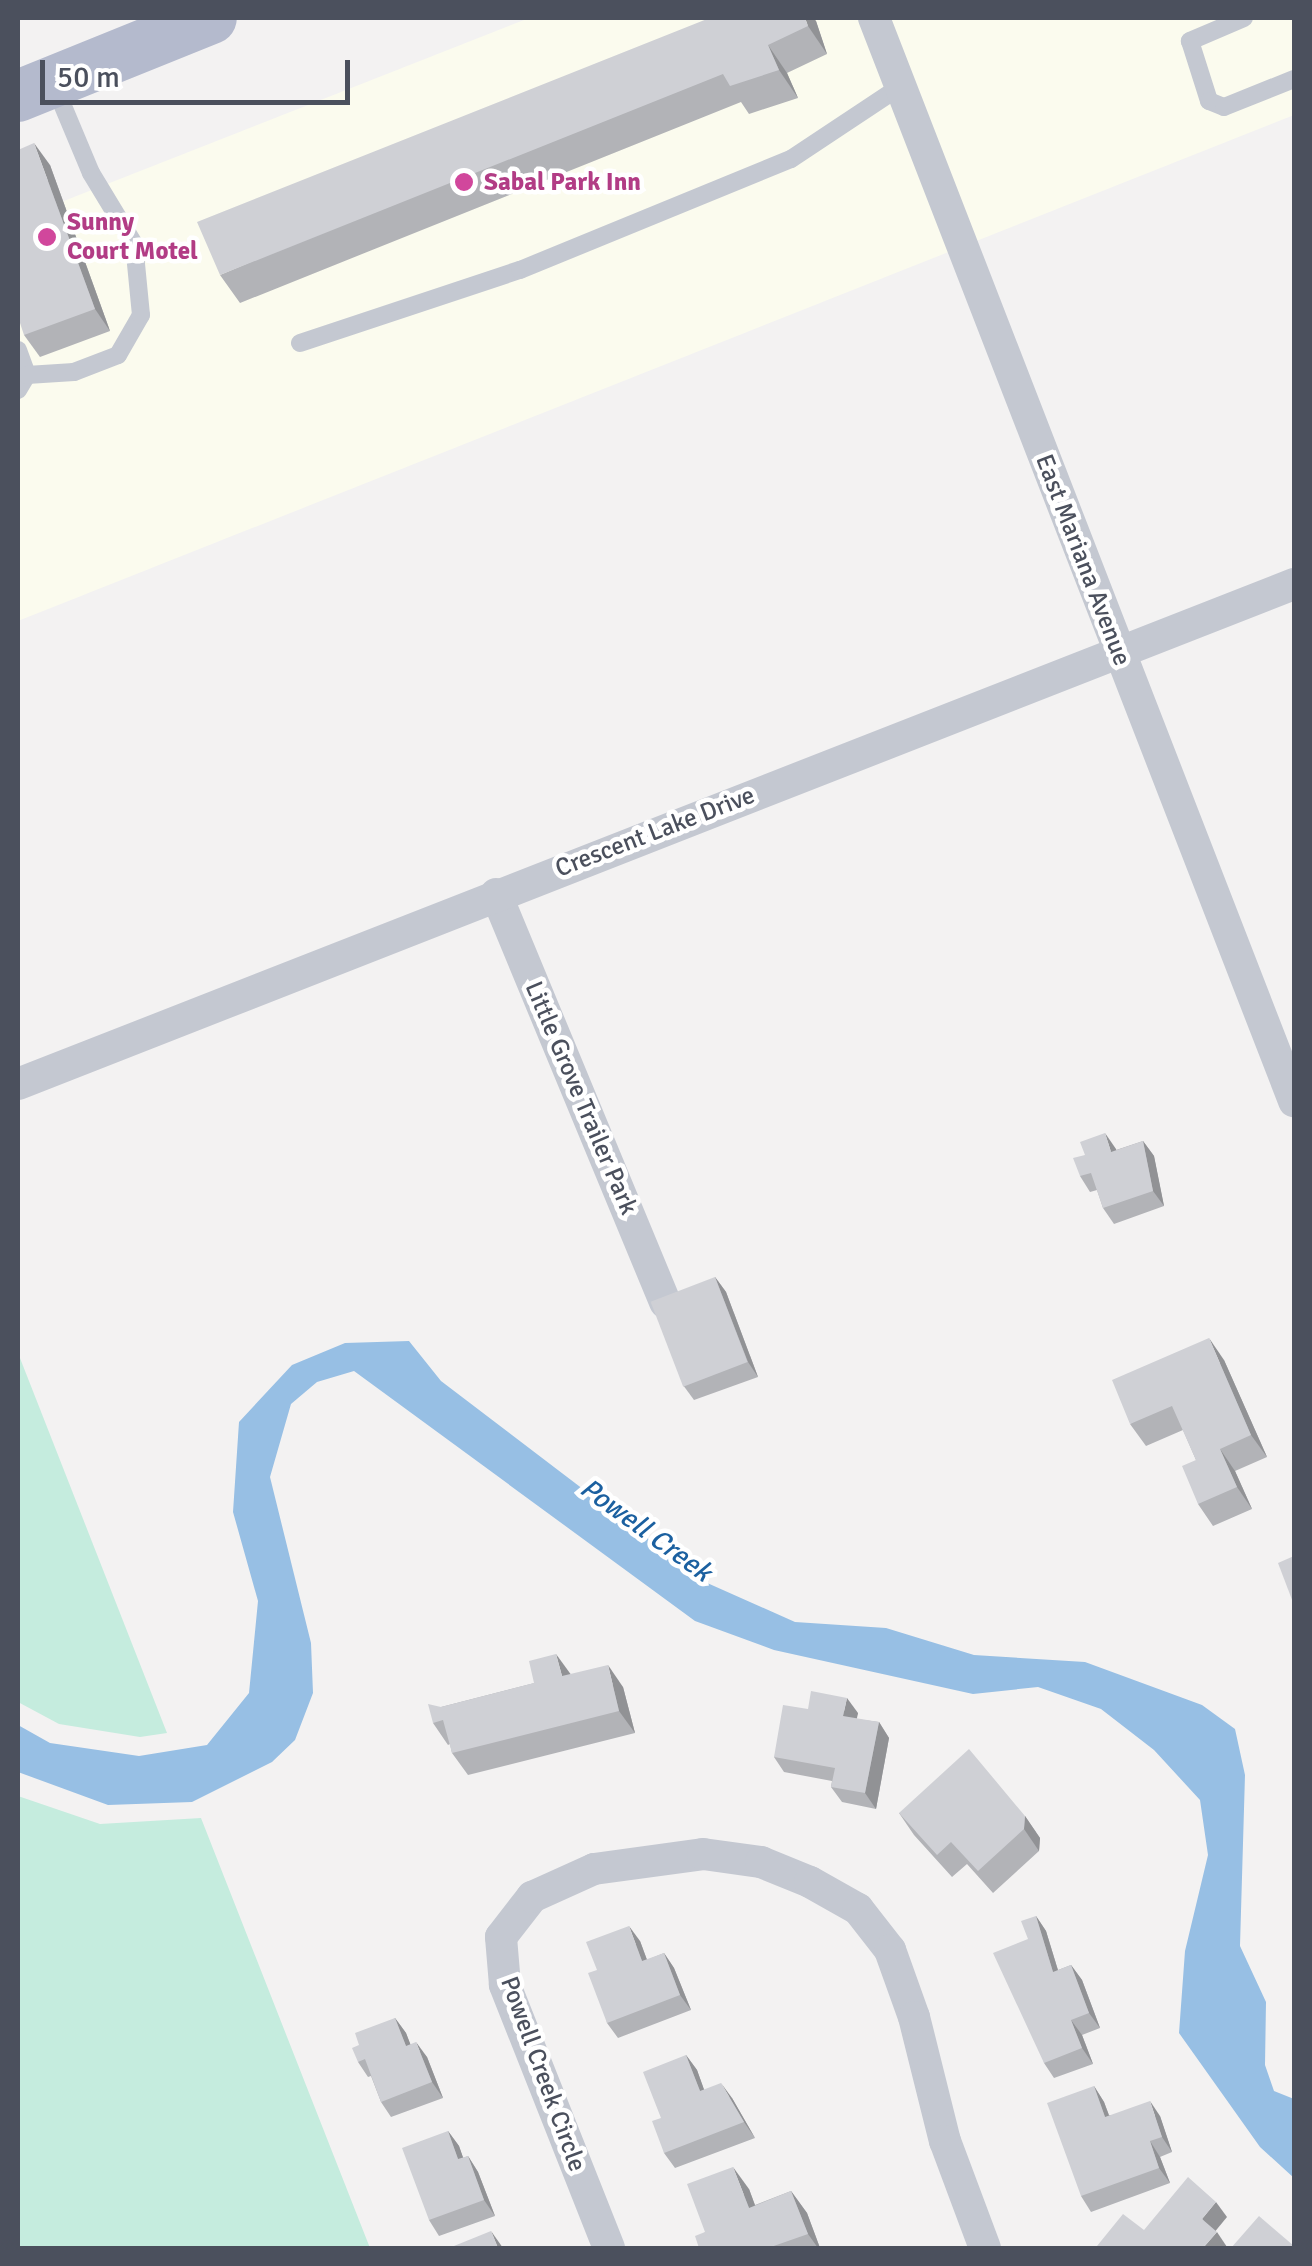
<!DOCTYPE html>
<style>
body{margin:0}
#map{position:relative;width:1312px;height:2266px;overflow:hidden;background:#f3f2f2;font-family:Signika,sans-serif}
div>[style]{position:absolute}
[style*='--x']{left:calc(var(--x)*1px);top:calc(var(--y)*1px);width:calc(var(--w)*1px);rotate:calc(var(--a)*1deg)}
.commercial>*{inset:0;background:#fbfbee}
.green>*{inset:0;background:#c5ecde}
.water>*{inset:0;background:#97bfe4}
.service>*{height:18px;margin:-9px;padding:0 9px;transform-origin:9px;border-radius:9px;background:#c4c8d1}
.minor>*{height:32px;margin:-16px;padding:0 16px;transform-origin:16px;border-radius:16px;background:#c4c8d1}
.primary>*{height:52px;margin:-26px;padding:0 26px;transform-origin:26px;border-radius:26px;background:#b4bacd}
.wall>*{inset:0;background:#b2b3b7}
.shaded-wall>*{inset:0;background:#919295}
.building>*{inset:0;background:#cfd0d5;transform-origin:0 0}
.dots>*{width:28px;height:28px;translate:-50% -50%;box-sizing:border-box;border:5px solid #fff;border-radius:50%}
span{translate:-50% -50%;white-space:nowrap;text-align:center;line-height:1.15;-webkit-text-stroke:9px #fff;paint-order:stroke}
.hotel-label{font-size:25px;color:#b23c85;font-weight:700}
.left{translate:0 -50%;text-align:left}
.street-label{font-size:25px;color:#4b505d}
.water-label{font-size:28px;color:#1b60a0;font-style:italic}
.frame{position:absolute;inset:0;border:20px solid #4b505d;pointer-events:none}
.scale{position:absolute;left:40px;top:60px;width:310px;height:45px;box-sizing:border-box;border:5px solid #4b505d;border-top:0;padding-left:12px;font-size:30px;line-height:35px;white-space:nowrap;color:#4b505d;-webkit-text-stroke:8px #fff;paint-order:stroke}
</style>
<div id="map">
<div class="commercial">
<div style="clip-path:polygon(529px 18px,1294px 18px,1294px 115px,18px 621px,18px 219px)"></div>
</div>
<div class="green">
<div style="clip-path:polygon(18px 1353px,167px 1733px,140px 1737px,59px 1724px,18px 1702px)"></div>
<div style="clip-path:polygon(18px 1796px,100px 1824px,201px 1818px,370px 2248px,18px 2248px)"></div>
</div>
<div class="water">
<div style="clip-path:polygon(409px 1341px,441px 1381px,705px 1582px,795px 1622px,886px 1628px,974px 1655px,1085px 1662px,1202px 1705px,1235px 1729px,1245px 1775px,1240px 1946px,1266px 2002px,1265px 2065px,1274px 2091px,1294px 2099px,1294px 2178px,1260px 2147px,1179px 2033px,1185px 1951px,1208px 1855px,1200px 1800px,1154px 1750px,1101px 1709px,1038px 1687px,973px 1694px,774px 1650px,695px 1621px,354px 1371px,317px 1382px,291px 1404px,270px 1477px,311px 1643px,313px 1693px,295px 1740px,272px 1762px,192px 1802px,108px 1805px,18px 1772px,18px 1725px,50px 1743px,139px 1756px,207px 1745px,249px 1693px,258px 1601px,233px 1512px,239px 1422px,292px 1365px,345px 1343px)"></div>
</div>
<div class="service">
<div style="--x:1244;--y:18;--w:59;--a:156.9"></div>
<div style="--x:1190;--y:41;--w:63;--a:72.4"></div>
<div style="--x:1209;--y:101;--w:16;--a:22"></div>
<div style="--x:1224;--y:107;--w:75;--a:-21.8"></div>
<div style="--x:300;--y:343;--w:232;--a:-18.4"></div>
<div style="--x:520;--y:270;--w:293;--a:-22.3"></div>
<div style="--x:791;--y:159;--w:132;--a:-33.6"></div>
<div style="--x:18;--y:350;--w:27;--a:70"></div>
<div style="--x:18;--y:390;--w:17;--a:-59"></div>
<div style="--x:27;--y:375;--w:47;--a:-3.7"></div>
<div style="--x:74;--y:372;--w:47;--a:-21.1"></div>
<div style="--x:118;--y:355;--w:46;--a:-60.1"></div>
<div style="--x:141;--y:315;--w:71;--a:-95.6"></div>
<div style="--x:134;--y:244;--w:83;--a:-121.2"></div>
<div style="--x:91;--y:173;--w:93;--a:-112.7"></div>
</div>
<div class="minor">
<div style="--x:874;--y:18;--w:1162;--a:68.8"></div>
<div style="--x:496;--y:894;--w:442;--a:67.5"></div>
<div style="--x:18;--y:1084;--w:1370;--a:-21.4"></div>
<div style="--x:609;--y:2248;--w:283;--a:-111.6"></div>
<div style="--x:505;--y:1985;--w:48;--a:-94.8"></div>
<div style="--x:501;--y:1937;--w:51;--a:-52.2"></div>
<div style="--x:532;--y:1897;--w:68;--a:-24.3"></div>
<div style="--x:594;--y:1869;--w:110;--a:-7.8"></div>
<div style="--x:703;--y:1854;--w:59;--a:7.9"></div>
<div style="--x:761;--y:1862;--w:53;--a:22.2"></div>
<div style="--x:810;--y:1882;--w:55;--a:29.4"></div>
<div style="--x:858;--y:1909;--w:52;--a:52"></div>
<div style="--x:890;--y:1950;--w:71;--a:70.3"></div>
<div style="--x:914;--y:2017;--w:128;--a:76"></div>
<div style="--x:945;--y:2141;--w:114;--a:69.5"></div>
</div>
<div class="primary">
<div style="--x:18;--y:96;--w:208;--a:-22"></div>
</div>
<div class="wall">
<div style="clip-path:polygon(816px 21px,827px 54px,787px 73px,798px 98px,749px 114px,741px 102px,240px 303px,220px 275px)"></div>
<div style="clip-path:polygon(50px 165px,110px 331px,40px 357px,24px 335px)"></div>
<div style="clip-path:polygon(1143px 1141px,1154px 1156px,1164px 1206px,1114px 1224px,1103px 1208px,1097px 1190px,1090px 1192px,1080px 1176px,1085px 1155px,1116px 1150px)"></div>
<div style="clip-path:polygon(715px 1277px,726px 1292px,758px 1377px,694px 1400px,683px 1385px)"></div>
<div style="clip-path:polygon(1224px 1360px,1267px 1457px,1235px 1471px,1252px 1509px,1213px 1526px,1198px 1504px,1196px 1460px,1183px 1430px,1146px 1446px,1130px 1424px)"></div>
<div style="clip-path:polygon(570px 1674px,623px 1687px,635px 1733px,468px 1775px,452px 1753px,450px 1744px,448px 1745px,433px 1723px,441px 1707px)"></div>
<div style="clip-path:polygon(808px 1709px,858px 1713px,856px 1719px,879px 1722px,889px 1738px,876px 1809px,842px 1802px,831px 1787px,832px 1781px,784px 1772px,774px 1757px)"></div>
<div style="clip-path:polygon(899px 1813px,1025px 1816px,1040px 1838px,1039px 1851px,993px 1893px,967px 1864px,952px 1877px,914px 1835px)"></div>
<div style="clip-path:polygon(1036px 1916px,1046px 1931px,1058px 1970px,1071px 1965px,1082px 1980px,1100px 2028px,1082px 2035px,1093px 2064px,1054px 2078px,1044px 2063px,1028px 1939px)"></div>
<div style="clip-path:polygon(640px 1941px,647px 1960px,664px 1953px,674px 1968px,691px 2010px,618px 2038px,607px 2023px,597px 1970px)"></div>
<div style="clip-path:polygon(395px 2018px,406px 2033px,410px 2044px,427px 2057px,443px 2098px,391px 2117px,381px 2102px,371px 2076px,368px 2077px,358px 2062px,359px 2045px)"></div>
<div style="clip-path:polygon(686px 2055px,697px 2070px,704px 2090px,732px 2098px,755px 2138px,675px 2168px,664px 2153px,661px 2118px)"></div>
<div style="clip-path:polygon(1094px 2086px,1104px 2102px,1109px 2115px,1160px 2116px,1172px 2152px,1160px 2157px,1170px 2183px,1091px 2212px,1081px 2196px)"></div>
<div style="clip-path:polygon(448px 2131px,459px 2146px,463px 2158px,468px 2156px,478px 2172px,495px 2216px,439px 2236px,429px 2220px)"></div>
<div style="clip-path:polygon(749px 2189px,755px 2205px,791px 2191px,807px 2213px,820px 2248px,699px 2248px,705px 2232px)"></div>
</div>
<div class="shaded-wall">
<div style="clip-path:polygon(805px 18px,814px 18px,816px 21px,827px 54px,808px 26px)"></div>
<div style="clip-path:polygon(768px 45px,787px 73px,798px 98px,779px 70px)"></div>
<div style="clip-path:polygon(34px 143px,50px 165px,110px 331px,95px 309px)"></div>
<div style="clip-path:polygon(1105px 1133px,1116px 1149px,1122px 1167px,1111px 1152px)"></div>
<div style="clip-path:polygon(1143px 1141px,1154px 1156px,1164px 1206px,1153px 1191px)"></div>
<div style="clip-path:polygon(715px 1277px,726px 1292px,758px 1377px,748px 1362px)"></div>
<div style="clip-path:polygon(1209px 1338px,1224px 1360px,1267px 1457px,1251px 1435px)"></div>
<div style="clip-path:polygon(1220px 1449px,1235px 1471px,1252px 1509px,1237px 1487px)"></div>
<div style="clip-path:polygon(556px 1654px,572px 1676px,562px 1676px)"></div>
<div style="clip-path:polygon(608px 1665px,623px 1687px,635px 1733px,619px 1711px)"></div>
<div style="clip-path:polygon(847px 1698px,858px 1713px,854px 1732px,843px 1716px)"></div>
<div style="clip-path:polygon(879px 1722px,889px 1738px,876px 1809px,865px 1793px)"></div>
<div style="clip-path:polygon(1025px 1816px,1040px 1838px,1039px 1851px,1024px 1829px)"></div>
<div style="clip-path:polygon(1036px 1916px,1046px 1931px,1063px 1987px,1053px 1972px)"></div>
<div style="clip-path:polygon(629px 1926px,640px 1941px,653px 1976px,642px 1961px)"></div>
<div style="clip-path:polygon(664px 1953px,674px 1968px,691px 2010px,680px 1995px)"></div>
<div style="clip-path:polygon(1071px 1965px,1082px 1980px,1100px 2028px,1089px 2013px)"></div>
<div style="clip-path:polygon(395px 2018px,406px 2033px,417px 2061px,406px 2046px)"></div>
<div style="clip-path:polygon(1071px 2020px,1082px 2035px,1093px 2064px,1082px 2048px)"></div>
<div style="clip-path:polygon(416px 2042px,427px 2057px,443px 2098px,432px 2082px)"></div>
<div style="clip-path:polygon(686px 2055px,697px 2070px,710px 2106px,700px 2091px)"></div>
<div style="clip-path:polygon(721px 2083px,732px 2098px,755px 2138px,744px 2122px)"></div>
<div style="clip-path:polygon(1094px 2086px,1104px 2102px,1115px 2132px,1105px 2117px)"></div>
<div style="clip-path:polygon(1150px 2101px,1160px 2116px,1172px 2152px,1162px 2137px)"></div>
<div style="clip-path:polygon(448px 2131px,459px 2146px,469px 2174px,458px 2159px)"></div>
<div style="clip-path:polygon(1150px 2141px,1160px 2157px,1170px 2183px,1159px 2168px)"></div>
<div style="clip-path:polygon(468px 2156px,478px 2172px,495px 2216px,484px 2200px)"></div>
<div style="clip-path:polygon(733px 2167px,749px 2189px,764px 2230px,749px 2208px)"></div>
<div style="clip-path:polygon(791px 2191px,807px 2213px,820px 2248px,818px 2248px,808px 2234px)"></div>
<div style="clip-path:polygon(1216px 2202px,1227px 2217px,1213px 2234px,1202px 2219px)"></div>
<div style="clip-path:polygon(491px 2231px,503px 2248px,498px 2248px)"></div>
<div style="clip-path:polygon(1217px 2232px,1227px 2247px,1226px 2248px,1203px 2248px)"></div>
</div>
<div class="building">
<div style="clip-path:polygon(706px 18px,805px 18px,808px 26px,768px 45px,779px 70px,730px 86px,723px 74px,220px 275px,197px 222px,707px 19px)"></div>
<div style="clip-path:polygon(34px 143px,95px 309px,24px 335px,18px 317px,18px 150px)"></div>
<div style="clip-path:polygon(1105px 1133px,1111px 1152px,1143px 1141px,1153px 1191px,1103px 1208px,1091px 1173px,1080px 1176px,1073px 1158px,1085px 1155px,1080px 1142px)"></div>
<div style="left:715px;top:1277px;width:91px;height:69px;rotate:69deg"></div>
<div style="clip-path:polygon(1209px 1338px,1251px 1435px,1220px 1449px,1237px 1487px,1198px 1504px,1182px 1466px,1196px 1460px,1172px 1406px,1130px 1424px,1112px 1380px)"></div>
<div style="clip-path:polygon(1294px 1556px,1294px 1605px,1278px 1563px)"></div>
<div style="clip-path:polygon(556px 1654px,562px 1676px,608px 1665px,619px 1711px,452px 1753px,443px 1720px,433px 1723px,428px 1704px,441px 1707px,534px 1683px,529px 1661px)"></div>
<div style="clip-path:polygon(811px 1691px,847px 1698px,843px 1716px,879px 1722px,865px 1793px,831px 1787px,835px 1768px,774px 1757px,783px 1705px,808px 1709px)"></div>
<div style="clip-path:polygon(969px 1749px,1025px 1816px,1024px 1829px,978px 1871px,951px 1842px,937px 1855px,899px 1813px)"></div>
<div style="clip-path:polygon(1036px 1916px,1053px 1972px,1071px 1965px,1089px 2013px,1071px 2020px,1082px 2048px,1044px 2063px,993px 1953px,1028px 1939px,1021px 1921px)"></div>
<div style="clip-path:polygon(629px 1926px,642px 1961px,664px 1953px,680px 1995px,607px 2023px,588px 1973px,597px 1970px,586px 1942px)"></div>
<div style="clip-path:polygon(395px 2018px,406px 2046px,416px 2042px,432px 2082px,381px 2102px,365px 2059px,358px 2062px,352px 2048px,359px 2045px,355px 2033px)"></div>
<div style="clip-path:polygon(686px 2055px,700px 2091px,721px 2083px,744px 2122px,664px 2153px,652px 2121px,661px 2118px,643px 2072px)"></div>
<div style="clip-path:polygon(1094px 2086px,1105px 2117px,1150px 2101px,1162px 2137px,1150px 2141px,1159px 2168px,1081px 2196px,1047px 2103px)"></div>
<div style="clip-path:polygon(448px 2131px,458px 2159px,468px 2156px,484px 2200px,429px 2220px,402px 2148px)"></div>
<div style="clip-path:polygon(733px 2167px,749px 2208px,791px 2191px,808px 2234px,768px 2248px,699px 2248px,695px 2236px,705px 2232px,687px 2184px)"></div>
<div style="clip-path:polygon(1188px 2177px,1216px 2202px,1202px 2219px,1217px 2232px,1203px 2248px,1101px 2248px,1097px 2246px,1123px 2214px,1144px 2230px)"></div>
<div style="clip-path:polygon(1259px 2216px,1294px 2246px,1294px 2248px,1231px 2248px)"></div>
<div style="clip-path:polygon(491px 2231px,498px 2248px,449px 2248px)"></div>
</div>
<div class="dots">
<div style="left:464px;top:182px;background:#d1479c"></div>
<div style="left:47px;top:237px;background:#d1479c"></div>
</div>
<div class="hotel-label">
<span class="left" style="left:484px;top:182px">Sabal Park Inn</span>
<span class="left" style="left:67px;top:237px">Sunny<br>Court Motel</span>
</div>
<div class="street-label">
<span style="left:1083px;top:560px;rotate:69deg">East Mariana Avenue</span>
<span style="left:655px;top:832px;rotate:-21deg">Crescent Lake Drive</span>
<span style="left:581px;top:1098px;rotate:67deg">Little Grove Trailer Park</span>
<span style="left:543px;top:2074px;rotate:70deg">Powell Creek Circle</span>
</div>
<div class="water-label">
<span style="left:646px;top:1530px;rotate:36deg">Powell Creek</span>
</div>
<div class="frame"></div>
<div class="scale">50 m</div>
</div>
